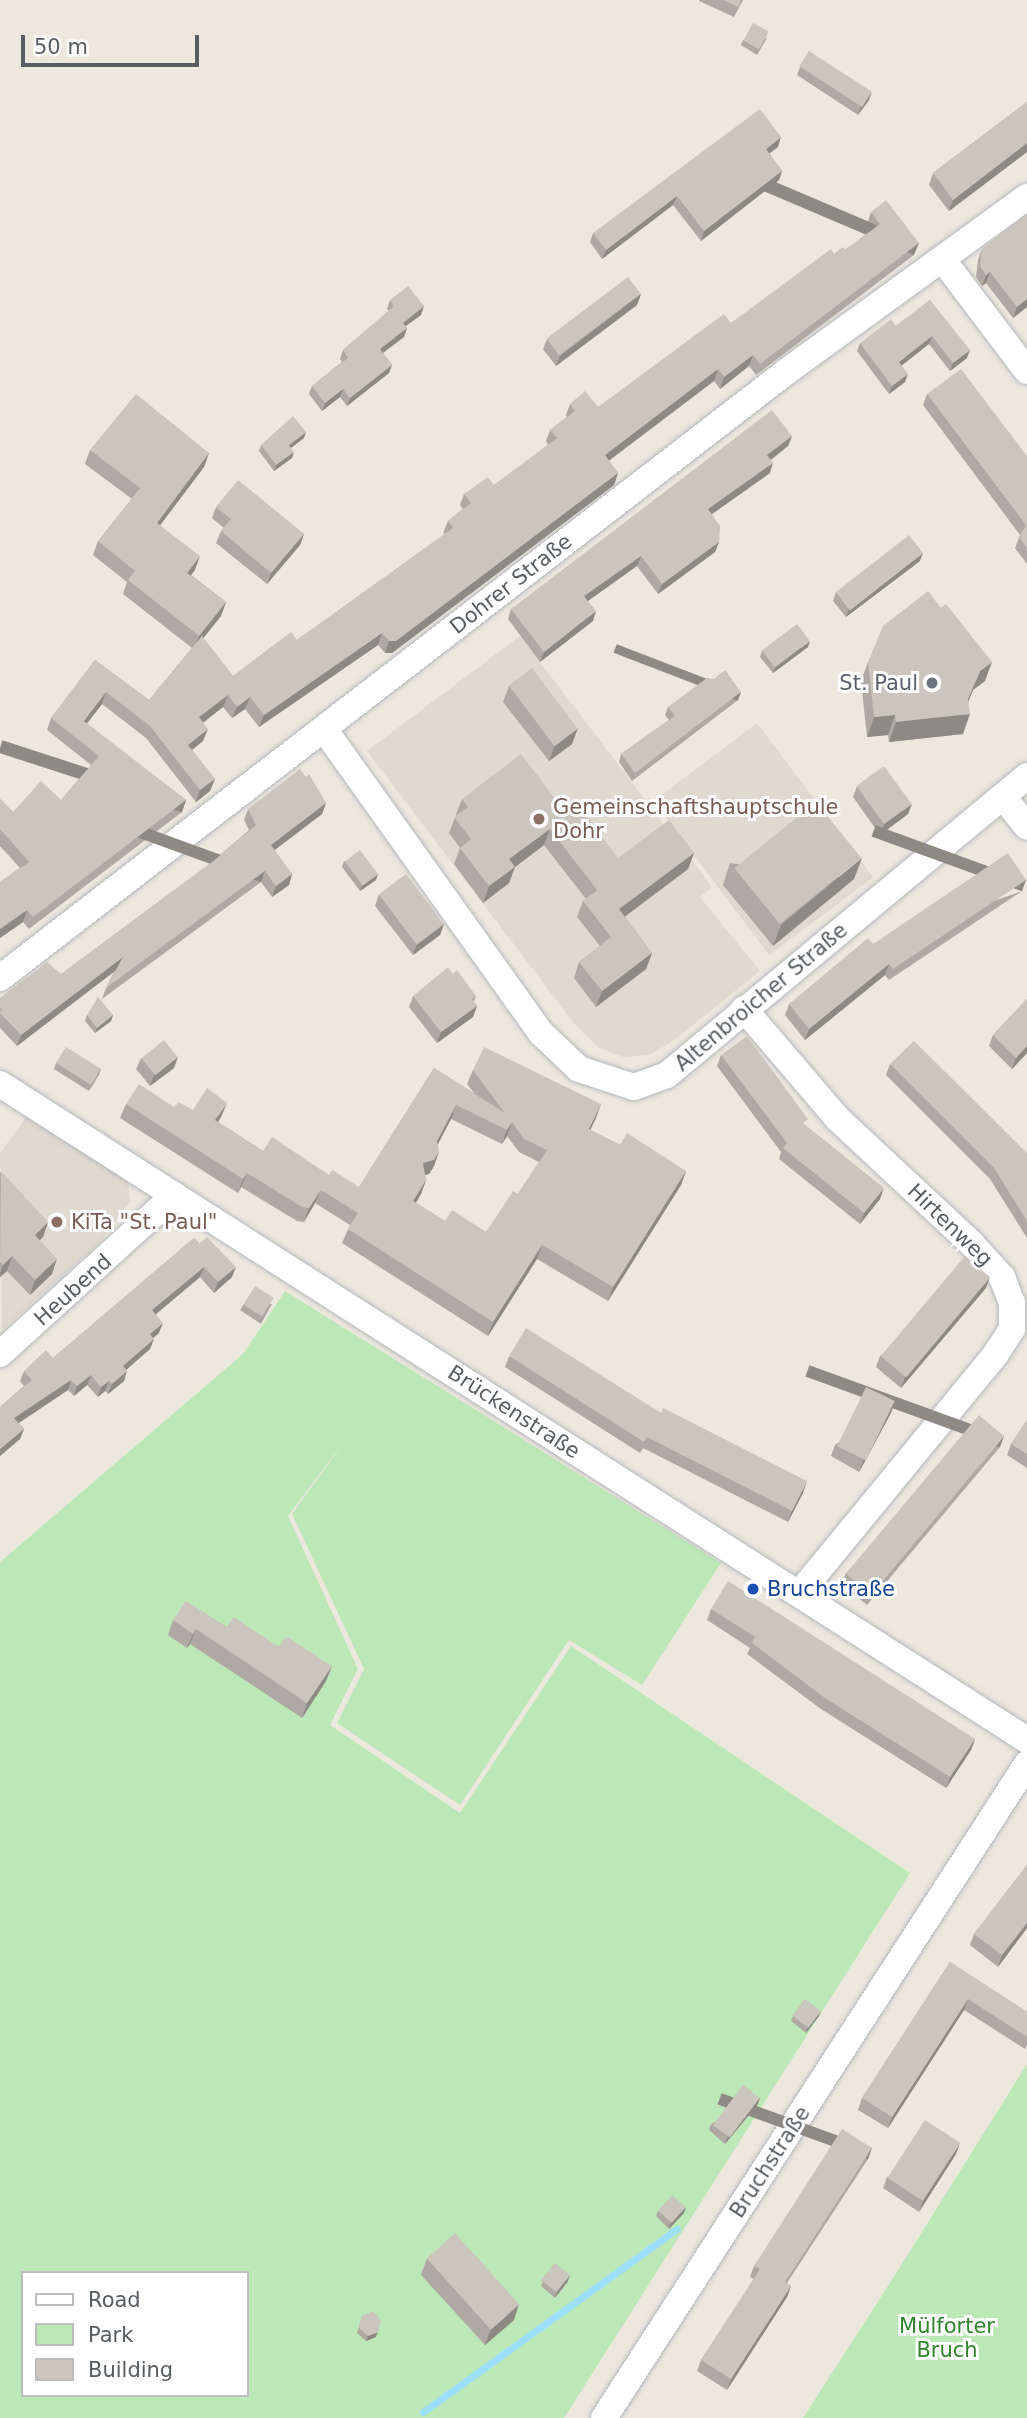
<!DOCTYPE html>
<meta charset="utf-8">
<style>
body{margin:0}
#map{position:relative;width:1027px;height:2418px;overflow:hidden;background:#ede8de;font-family:"DejaVu Sans",sans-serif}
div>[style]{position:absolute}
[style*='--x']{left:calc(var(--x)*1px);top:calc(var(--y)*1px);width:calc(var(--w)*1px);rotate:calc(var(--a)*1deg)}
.education>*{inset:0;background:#dfd9cf;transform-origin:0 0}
.green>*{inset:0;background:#bce8b7}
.stream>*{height:7px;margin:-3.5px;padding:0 3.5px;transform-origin:3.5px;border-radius:3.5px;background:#9cdfff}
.roads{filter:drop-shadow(0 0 2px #b4b8bd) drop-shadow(0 0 2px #b4b8bd)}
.street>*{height:26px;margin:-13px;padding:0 13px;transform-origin:13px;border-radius:13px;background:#fff}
.wall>*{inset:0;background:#aea9a3}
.shaded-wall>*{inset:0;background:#8d8a84;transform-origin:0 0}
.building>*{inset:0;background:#cac5bd;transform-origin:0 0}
.dots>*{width:19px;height:19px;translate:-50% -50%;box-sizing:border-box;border:4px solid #fff;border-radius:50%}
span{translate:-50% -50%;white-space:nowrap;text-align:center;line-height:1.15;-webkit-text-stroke:6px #fff;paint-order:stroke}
.street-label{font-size:21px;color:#575d61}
.worship-label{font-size:21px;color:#5b616d}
.right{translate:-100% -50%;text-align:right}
.education-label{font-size:21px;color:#785e54}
.left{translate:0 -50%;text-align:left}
.transit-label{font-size:21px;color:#164399}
.park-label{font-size:21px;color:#31852c}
.legend{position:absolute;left:21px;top:2271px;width:228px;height:126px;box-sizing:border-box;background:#fff;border:2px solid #bcbec0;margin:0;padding:9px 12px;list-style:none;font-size:21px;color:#575d61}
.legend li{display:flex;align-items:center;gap:14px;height:35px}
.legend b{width:35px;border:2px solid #bcbec0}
.scale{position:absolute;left:21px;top:35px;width:178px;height:32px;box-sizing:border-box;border:4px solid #575d61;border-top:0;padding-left:9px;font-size:21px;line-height:24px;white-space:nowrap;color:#575d61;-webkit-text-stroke:5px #fff;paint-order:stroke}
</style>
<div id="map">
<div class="education">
<div style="clip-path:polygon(520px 636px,712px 887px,700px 897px,760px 971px,673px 1041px,649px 1055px,623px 1057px,599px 1048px,576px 1026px,367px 751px)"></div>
<div style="left:757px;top:723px;width:193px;height:130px;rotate:53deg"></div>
<div style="clip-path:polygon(26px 1117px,128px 1180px,130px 1201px,100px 1242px,2px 1330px,0 1153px)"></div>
</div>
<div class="green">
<div style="clip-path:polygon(evenodd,285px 1291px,721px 1563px,642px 1685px,569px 1640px,460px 1805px,337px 1723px,364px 1669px,292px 1514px,349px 1435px,288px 1516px,358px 1669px,330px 1725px,460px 1813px,571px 1646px,910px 1873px,564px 2418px,0 2418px,0 1562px,243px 1354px,285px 1291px,23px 2273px,247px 2273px,247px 2395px,23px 2395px,23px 2273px)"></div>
<div style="clip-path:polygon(1027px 2064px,1027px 2418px,803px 2418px,895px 2275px)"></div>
</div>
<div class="stream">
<div style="--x:423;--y:2412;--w:313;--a:-35.8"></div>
</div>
<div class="roads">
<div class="street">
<div style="--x:943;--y:260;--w:139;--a:52.9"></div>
<div style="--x:324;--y:729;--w:374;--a:54.5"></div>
<div style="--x:541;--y:1033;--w:52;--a:43.5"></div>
<div style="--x:579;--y:1069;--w:58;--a:18.1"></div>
<div style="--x:634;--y:1087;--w:35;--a:-20"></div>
<div style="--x:667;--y:1075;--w:468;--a:-39.7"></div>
<div style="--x:1003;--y:797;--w:38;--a:51"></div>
<div style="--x:0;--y:978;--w:992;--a:-37.63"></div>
<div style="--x:786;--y:372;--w:298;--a:-36"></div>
<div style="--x:744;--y:1009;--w:145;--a:49.5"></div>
<div style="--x:838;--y:1119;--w:182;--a:43"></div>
<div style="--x:971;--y:1243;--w:46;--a:47.6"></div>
<div style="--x:1002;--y:1277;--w:28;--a:69"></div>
<div style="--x:1012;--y:1303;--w:26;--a:90"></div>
<div style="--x:1012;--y:1329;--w:30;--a:123"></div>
<div style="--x:996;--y:1354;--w:310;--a:129.4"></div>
<div style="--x:0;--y:1084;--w:1219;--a:32.57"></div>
<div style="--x:0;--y:1354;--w:236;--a:-42.3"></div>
<div style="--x:604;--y:2418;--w:779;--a:-57.11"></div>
</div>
</div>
<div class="wall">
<div style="clip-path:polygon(699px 0,743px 0,734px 17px,699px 1px)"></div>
<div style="clip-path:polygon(767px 38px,757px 55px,741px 45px,743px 40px)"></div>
<div style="clip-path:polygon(800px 67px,869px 100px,858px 115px,797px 75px)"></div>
<div style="clip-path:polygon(1027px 102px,1027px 152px,949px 211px,929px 185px,933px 173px)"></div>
<div style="clip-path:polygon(778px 147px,769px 153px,782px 171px,779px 180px,701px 241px,673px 205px,602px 259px,590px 242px,593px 233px)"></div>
<div style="clip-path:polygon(871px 212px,914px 255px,756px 375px,749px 366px,720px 389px,714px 381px,609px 461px,618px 473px,614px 485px,392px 653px,385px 653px,378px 645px,259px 727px,245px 709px,232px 718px,223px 707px,203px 723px,203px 741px,192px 750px,215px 779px,210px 791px,196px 802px,146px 738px,102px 704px,87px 724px,186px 800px,182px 812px,29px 929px,23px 922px,0 938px,0 882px,20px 868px,0 846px,0 799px,13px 812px,61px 800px,91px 765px,47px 730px,51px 718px,95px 660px,149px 700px,192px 648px,123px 594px,127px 582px,93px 555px,98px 541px,132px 499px,85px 464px,90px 450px,209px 453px,204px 467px,160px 525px,195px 570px,191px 575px,226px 602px,221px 616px,203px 638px,233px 676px,297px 640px,445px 534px,443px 533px,448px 521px,463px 509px,460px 505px,464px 494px,494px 485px,548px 445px,546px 441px,550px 430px,567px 417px,566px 415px,570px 404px,598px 407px,731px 323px,834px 254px,845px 250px,872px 230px,867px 224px)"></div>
<div style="clip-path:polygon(1027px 214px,1027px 307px,1013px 318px,986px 283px,982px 286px,976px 277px,978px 260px,982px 249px)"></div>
<div style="clip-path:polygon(641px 294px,637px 305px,556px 366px,543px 349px,547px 339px)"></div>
<div style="clip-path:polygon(390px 300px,421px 315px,405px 326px,407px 328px,404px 337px,383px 353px,392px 365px,389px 373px,347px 406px,340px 397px,322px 411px,309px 394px,312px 386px,342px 362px,340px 359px,343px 350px,389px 311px,387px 309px)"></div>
<div style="clip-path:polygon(930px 300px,967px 358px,950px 371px,929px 344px,901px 365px,905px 382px,889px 394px,857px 351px,860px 343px,896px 326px)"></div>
<div style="clip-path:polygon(927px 394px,1027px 456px,1027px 564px,1015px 548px,1020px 535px,923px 405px)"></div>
<div style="clip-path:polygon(792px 436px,788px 446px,771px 460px,770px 473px,712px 514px,719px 542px,715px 552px,658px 594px,637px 566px,588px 600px,593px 621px,540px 662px,508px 619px,511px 609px)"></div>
<div style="clip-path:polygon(304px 438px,291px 448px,292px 458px,274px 471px,259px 451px,261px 445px)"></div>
<div style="clip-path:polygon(216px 507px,304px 534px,300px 545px,267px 584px,216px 543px,221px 531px,224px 528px,212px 518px)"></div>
<div style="clip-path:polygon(920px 561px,846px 617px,833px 601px,836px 592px)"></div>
<div style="clip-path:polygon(808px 647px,773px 673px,760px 657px,762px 651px)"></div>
<div style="clip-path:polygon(868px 662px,985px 681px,973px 690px,968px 702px,963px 734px,889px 742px,888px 735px,867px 737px,861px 681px)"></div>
<div style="clip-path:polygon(714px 679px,741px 692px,738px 700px,632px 781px,619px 762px,621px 754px,669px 720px,665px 715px,668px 707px)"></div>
<div style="clip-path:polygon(509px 686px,572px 744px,549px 761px,503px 702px)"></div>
<div style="clip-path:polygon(857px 786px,908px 814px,880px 835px,853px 797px)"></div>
<div style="clip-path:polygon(462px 799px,566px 813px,618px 858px,694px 853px,688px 869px,625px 917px,652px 953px,646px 969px,596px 1007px,574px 978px,579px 962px,600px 946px,577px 917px,583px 901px,586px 899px,544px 845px,515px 867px,509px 883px,483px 903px,454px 864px,460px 848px,449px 833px)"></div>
<div style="clip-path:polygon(326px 803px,322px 814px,274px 850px,292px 874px,289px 885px,272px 897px,261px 882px,102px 999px,106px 988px,115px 970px,17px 1046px,0 1028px,0 998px,61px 974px,211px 863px,249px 830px,244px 820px,248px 809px)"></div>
<div style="clip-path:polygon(344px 861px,376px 880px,360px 891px,342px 867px)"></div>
<div style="clip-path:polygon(730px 863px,854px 879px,773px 946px,723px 885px)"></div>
<div style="clip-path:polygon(1022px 891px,889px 980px,885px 975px,805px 1040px,785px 1015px,789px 1004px,873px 944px)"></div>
<div style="clip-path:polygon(379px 894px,444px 924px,440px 935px,413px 955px,375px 906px)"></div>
<div style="clip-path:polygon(453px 974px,476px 996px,474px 1002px,477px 1006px,473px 1017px,437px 1043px,409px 1007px,413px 996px)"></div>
<div style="clip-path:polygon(1027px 999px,1027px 1053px,1012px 1069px,989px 1046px,993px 1035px)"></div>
<div style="clip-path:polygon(87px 1015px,113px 1015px,111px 1021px,95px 1033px,85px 1021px)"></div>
<div style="clip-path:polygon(721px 1055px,880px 1199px,860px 1224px,779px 1159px,781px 1152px,717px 1066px)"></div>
<div style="clip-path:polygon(141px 1058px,174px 1068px,150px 1086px,136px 1069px)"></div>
<div style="clip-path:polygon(56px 1063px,101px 1069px,99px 1075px,89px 1091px,54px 1069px)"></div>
<div style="clip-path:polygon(890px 1064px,1027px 1153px,1027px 1238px,990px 1179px,886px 1075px)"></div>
<div style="clip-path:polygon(evenodd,434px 1068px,475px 1094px,467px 1084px,473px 1070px,601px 1104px,590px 1130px,620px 1145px,686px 1171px,681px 1185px,608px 1301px,537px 1259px,488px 1336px,342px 1243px,350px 1225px,315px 1203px,304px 1222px,297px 1221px,241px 1187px,238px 1193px,120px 1118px,126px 1104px,174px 1107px,221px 1117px,218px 1122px,263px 1151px,329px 1175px,359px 1187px,434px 1068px,451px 1119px,502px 1144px,507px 1136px,519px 1152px,539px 1162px,518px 1194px,486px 1232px,445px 1221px,416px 1203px,421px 1194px,426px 1180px,425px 1175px,429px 1174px,434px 1166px,438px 1144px,451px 1119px)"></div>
<div style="clip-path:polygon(0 1172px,48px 1222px,43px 1237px,40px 1240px,52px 1274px,30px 1295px,7px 1271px,0 1277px)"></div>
<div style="clip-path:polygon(194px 1238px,232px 1277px,214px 1293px,200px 1277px,156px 1314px,159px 1333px,153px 1338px,154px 1339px,150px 1349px,126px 1370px,124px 1381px,108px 1394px,105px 1391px,98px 1397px,87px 1385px,74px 1396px,68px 1390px,19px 1423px,24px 1429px,20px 1439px,0 1456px,0 1407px,24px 1386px,20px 1381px,24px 1371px,53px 1358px)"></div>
<div style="clip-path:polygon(986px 1288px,901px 1388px,876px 1367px,880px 1356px)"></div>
<div style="clip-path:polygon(272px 1304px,261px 1324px,240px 1310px,243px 1305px)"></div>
<div style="clip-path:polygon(509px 1356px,661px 1413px,803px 1493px,788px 1522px,643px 1448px,640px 1453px,505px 1367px)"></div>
<div style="clip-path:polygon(895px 1401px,891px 1413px,859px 1472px,831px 1456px,835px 1445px)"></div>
<div style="clip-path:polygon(1027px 1420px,1027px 1468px,1007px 1455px,1011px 1444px)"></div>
<div style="clip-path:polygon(1004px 1436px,1000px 1447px,867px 1605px,842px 1584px,846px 1573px)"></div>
<div style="clip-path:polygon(711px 1609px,975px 1739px,971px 1750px,946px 1788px,821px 1709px,747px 1654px,750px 1648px,707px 1620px)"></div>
<div style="clip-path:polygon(173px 1620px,227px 1627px,332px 1666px,326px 1681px,302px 1718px,190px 1644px,187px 1648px,168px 1635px)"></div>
<div style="clip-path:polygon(1027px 1865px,1027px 1928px,998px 1967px,970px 1945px,974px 1934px)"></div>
<div style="clip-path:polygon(950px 1962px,1027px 2012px,1027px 2045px,1025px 2049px,964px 2010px,888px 2128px,858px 2110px,862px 2098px)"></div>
<div style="clip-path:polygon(793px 2016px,819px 2016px,806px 2033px,791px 2021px)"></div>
<div style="clip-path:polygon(760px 2098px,758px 2104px,725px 2144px,709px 2130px,711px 2124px)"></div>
<div style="clip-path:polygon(872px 2148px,868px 2159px,787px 2283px,791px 2286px,787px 2297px,727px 2390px,697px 2371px,701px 2360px,754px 2279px,750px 2277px,754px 2266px)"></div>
<div style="clip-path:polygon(956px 2154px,919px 2212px,883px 2188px,887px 2177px)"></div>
<div style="clip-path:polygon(658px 2211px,684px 2213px,669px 2229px,656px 2216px)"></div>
<div style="clip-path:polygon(427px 2258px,514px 2320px,485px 2345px,421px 2275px)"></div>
<div style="clip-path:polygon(543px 2281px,568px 2281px,555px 2298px,541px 2286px)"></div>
<div style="clip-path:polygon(362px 2316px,376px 2337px,366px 2341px,357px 2333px)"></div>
</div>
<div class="shaded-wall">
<div style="clip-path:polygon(872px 92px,869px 100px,858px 115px,861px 107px)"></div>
<div style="clip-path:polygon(781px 137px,778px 147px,762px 159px,766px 149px)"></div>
<div style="clip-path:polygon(1027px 143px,1027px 152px,949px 211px,953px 200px)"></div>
<div style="clip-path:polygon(782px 171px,779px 180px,701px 241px,704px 231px)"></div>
<div style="clip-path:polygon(677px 196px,673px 205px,602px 259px,606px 250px)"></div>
<div style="left:919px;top:243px;width:13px;height:200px;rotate:113deg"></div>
<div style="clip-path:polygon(990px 272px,986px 283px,982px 286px,986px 275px)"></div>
<div style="clip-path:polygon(641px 294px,637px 305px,556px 366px,560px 356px)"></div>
<div style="clip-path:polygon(1027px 299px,1027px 307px,1013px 318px,1017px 307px)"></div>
<div style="clip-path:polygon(424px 306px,421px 315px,399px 331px,403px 323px)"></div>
<div style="clip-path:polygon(407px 328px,404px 337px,377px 357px,380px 349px)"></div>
<div style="clip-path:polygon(932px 336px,929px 344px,896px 370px,899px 362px)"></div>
<div style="clip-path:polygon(970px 350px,967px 358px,950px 371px,953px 363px)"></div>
<div style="clip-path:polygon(753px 355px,749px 366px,720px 389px,724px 377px)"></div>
<div style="clip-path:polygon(392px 365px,389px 373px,347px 406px,350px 398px)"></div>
<div style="clip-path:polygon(718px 369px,714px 381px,600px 467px,605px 455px)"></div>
<div style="clip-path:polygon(908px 374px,905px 382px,889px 394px,892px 386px)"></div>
<div style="clip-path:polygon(343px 389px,340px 397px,322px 411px,325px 403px)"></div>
<div style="clip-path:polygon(306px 432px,304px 438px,287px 451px,289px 445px)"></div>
<div style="clip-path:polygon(792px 436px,788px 446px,764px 465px,767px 455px)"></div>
<div style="clip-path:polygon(294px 452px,292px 458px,274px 471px,276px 465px)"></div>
<div style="clip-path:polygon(209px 453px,204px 467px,152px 536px,157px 523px)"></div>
<div style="clip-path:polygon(773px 463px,770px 473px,705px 519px,708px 509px)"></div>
<div style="clip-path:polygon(618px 473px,614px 485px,392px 653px,385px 653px,389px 641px)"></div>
<div style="clip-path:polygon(304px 534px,300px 545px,267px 584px,271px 573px)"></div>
<div style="clip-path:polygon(719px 542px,715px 552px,658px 594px,662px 584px)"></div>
<div style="clip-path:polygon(923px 553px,920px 561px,846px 617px,849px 609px)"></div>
<div style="clip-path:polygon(200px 556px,195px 570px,182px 586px,187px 573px)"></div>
<div style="clip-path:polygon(641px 556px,637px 566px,581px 606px,584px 596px)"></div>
<div style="clip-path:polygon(226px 602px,221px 616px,194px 650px,199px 636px)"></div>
<div style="clip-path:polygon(596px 611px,593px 621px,540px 662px,544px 652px)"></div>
<div style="clip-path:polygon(382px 633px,378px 645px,259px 727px,264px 715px)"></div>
<div style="clip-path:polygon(810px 641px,808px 647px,773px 673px,775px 668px)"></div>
<div style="clip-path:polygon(992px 662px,985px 681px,973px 690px,963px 715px,970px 714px,963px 734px,889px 742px,896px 722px,968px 699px,980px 671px)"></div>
<div style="clip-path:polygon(106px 692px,102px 704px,79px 733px,84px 721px)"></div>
<div style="left:741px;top:692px;width:9px;height:133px;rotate:111deg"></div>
<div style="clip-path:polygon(228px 695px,223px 707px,194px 729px,199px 717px)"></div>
<div style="clip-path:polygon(250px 697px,245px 709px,232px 718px,237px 707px)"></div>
<div style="clip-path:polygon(895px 715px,888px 735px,867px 737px,874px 717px)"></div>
<div style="clip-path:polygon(578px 728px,572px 744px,549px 761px,555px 745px)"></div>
<div style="clip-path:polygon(208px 729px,203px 741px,184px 756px,188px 745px)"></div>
<div style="clip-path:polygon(215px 779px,210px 791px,196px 802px,200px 790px)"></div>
<div style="left:186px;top:800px;width:13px;height:193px;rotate:108deg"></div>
<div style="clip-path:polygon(326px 803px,322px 814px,267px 856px,271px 845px)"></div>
<div style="clip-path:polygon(912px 804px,908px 814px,880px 835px,884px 824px)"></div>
<div style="clip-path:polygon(550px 829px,544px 845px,515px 867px,509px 883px,483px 903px,489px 886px,509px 859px)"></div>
<div style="clip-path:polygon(694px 853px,688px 869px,613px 925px,619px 909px)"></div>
<div style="clip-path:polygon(862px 858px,854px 879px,773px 946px,781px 925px)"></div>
<div style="left:265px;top:871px;width:12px;height:197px;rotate:110deg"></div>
<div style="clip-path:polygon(292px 874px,289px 885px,272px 897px,276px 886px)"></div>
<div style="clip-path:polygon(378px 874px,376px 880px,360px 891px,362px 886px)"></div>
<div style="left:1026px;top:880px;width:12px;height:160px;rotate:110deg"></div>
<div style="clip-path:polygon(27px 910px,23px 922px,0 938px,0 929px)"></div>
<div style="clip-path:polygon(444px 924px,440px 935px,413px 955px,417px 944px)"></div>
<div style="clip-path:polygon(652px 953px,646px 969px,596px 1007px,602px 991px)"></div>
<div style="clip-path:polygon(123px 957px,119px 968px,17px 1046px,21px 1035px)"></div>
<div style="clip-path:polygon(889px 964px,885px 975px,805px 1040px,809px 1029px)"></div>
<div style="clip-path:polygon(477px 1006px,473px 1017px,437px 1043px,441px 1032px)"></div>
<div style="clip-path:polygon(113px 1015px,111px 1021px,95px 1033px,97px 1028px)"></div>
<div style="clip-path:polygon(1027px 1046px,1027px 1053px,1012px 1069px,1016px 1058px)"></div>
<div style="clip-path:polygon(178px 1057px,174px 1068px,150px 1086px,154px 1075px)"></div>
<div style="clip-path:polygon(227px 1103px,221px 1117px,210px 1134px,215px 1120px)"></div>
<div style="clip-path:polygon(601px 1104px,596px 1118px,584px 1143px,589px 1129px)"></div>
<div style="clip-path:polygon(456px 1105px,451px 1119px,432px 1155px,437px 1141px)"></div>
<div style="clip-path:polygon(512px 1122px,507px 1136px,502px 1144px,507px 1130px)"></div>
<div style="clip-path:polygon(439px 1152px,434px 1166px,429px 1174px,417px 1177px,423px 1163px)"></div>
<div style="clip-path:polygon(686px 1171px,681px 1185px,608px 1301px,613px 1287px)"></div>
<div style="clip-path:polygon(247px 1173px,241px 1187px,238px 1193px,243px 1179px)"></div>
<div style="clip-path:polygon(426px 1180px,421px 1194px,408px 1215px,413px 1201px)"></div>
<div style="clip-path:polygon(884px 1188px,880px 1199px,860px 1224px,864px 1213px)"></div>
<div style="clip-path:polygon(321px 1190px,315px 1203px,304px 1222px,309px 1208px)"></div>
<div style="clip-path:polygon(48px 1222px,43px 1237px,29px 1250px,35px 1235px)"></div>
<div style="clip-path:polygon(542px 1245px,537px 1259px,488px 1336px,493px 1322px)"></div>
<div style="clip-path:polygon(12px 1256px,7px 1271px,0 1277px,0 1273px,3px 1265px)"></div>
<div style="clip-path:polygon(57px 1259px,52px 1274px,30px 1295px,35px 1280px)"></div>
<div style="clip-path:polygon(204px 1267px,200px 1277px,149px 1320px,152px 1310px)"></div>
<div style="clip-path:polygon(236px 1267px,232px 1277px,214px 1293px,218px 1282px)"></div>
<div style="clip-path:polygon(990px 1277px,986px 1288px,901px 1388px,905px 1377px)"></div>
<div style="clip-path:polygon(163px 1323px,159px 1333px,146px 1344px,150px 1334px)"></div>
<div style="clip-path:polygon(154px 1339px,150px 1349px,119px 1376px,123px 1366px)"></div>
<div style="clip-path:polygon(127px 1371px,124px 1381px,108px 1394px,112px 1384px)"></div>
<div style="clip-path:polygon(91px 1375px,87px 1385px,74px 1396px,77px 1386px)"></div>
<div style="clip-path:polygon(71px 1380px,68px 1390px,11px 1428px,14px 1418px)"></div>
<div style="clip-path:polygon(109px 1381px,105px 1391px,98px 1397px,101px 1387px)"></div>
<div style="clip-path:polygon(895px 1401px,891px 1413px,859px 1472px,863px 1461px)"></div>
<div style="clip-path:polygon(24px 1429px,20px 1439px,0 1456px,0 1449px)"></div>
<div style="left:1004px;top:1436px;width:12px;height:207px;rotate:110deg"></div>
<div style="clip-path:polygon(807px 1481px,803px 1493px,788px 1522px,792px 1511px)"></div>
<div style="clip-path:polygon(196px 1629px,190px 1644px,187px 1648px,193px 1634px)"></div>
<div style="clip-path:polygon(332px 1666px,326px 1681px,302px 1718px,307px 1703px)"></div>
<div style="clip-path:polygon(975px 1739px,971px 1750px,946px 1788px,950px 1777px)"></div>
<div style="clip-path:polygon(1027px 1923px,1027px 1928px,998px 1967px,1002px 1955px)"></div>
<div style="clip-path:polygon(968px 1999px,964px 2010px,888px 2128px,892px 2117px)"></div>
<div style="clip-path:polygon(821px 2011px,819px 2016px,806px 2033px,808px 2027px)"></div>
<div style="clip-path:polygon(760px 2098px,758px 2104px,725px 2144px,727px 2138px)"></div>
<div style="clip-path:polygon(960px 2143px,956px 2154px,919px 2212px,923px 2201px)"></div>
<div style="left:872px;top:2148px;width:12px;height:160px;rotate:110deg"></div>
<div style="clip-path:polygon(686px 2207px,684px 2213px,669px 2229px,671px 2223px)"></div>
<div style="clip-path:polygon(570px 2275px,568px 2281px,555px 2298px,557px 2292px)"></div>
<div style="clip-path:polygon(791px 2286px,787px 2297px,727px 2390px,731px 2379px)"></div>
<div style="clip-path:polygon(519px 2304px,514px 2320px,485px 2345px,491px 2329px)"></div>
<div style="clip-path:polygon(378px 2332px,376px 2337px,366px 2341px,368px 2336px)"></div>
</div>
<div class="building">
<div style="clip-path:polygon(723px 0,741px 0,738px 7px)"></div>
<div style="left:753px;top:23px;width:18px;height:20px;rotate:29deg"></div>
<div style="left:809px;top:51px;width:75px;height:18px;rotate:33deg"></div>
<div style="clip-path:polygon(1027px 102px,1027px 143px,953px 200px,933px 173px)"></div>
<div style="clip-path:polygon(760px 109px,781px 137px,766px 149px,782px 171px,704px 231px,677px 196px,606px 250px,593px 233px)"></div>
<div style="clip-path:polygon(886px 200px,919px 243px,760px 364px,753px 355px,724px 377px,718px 369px,605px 455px,618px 473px,396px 641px,389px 641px,382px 633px,264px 715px,250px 697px,237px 707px,228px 695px,199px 717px,208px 729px,188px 745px,215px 779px,200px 790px,150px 726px,106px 692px,84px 721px,186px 800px,33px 917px,27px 910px,0 929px,0 882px,29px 862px,0 829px,0 799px,13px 812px,41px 781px,61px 800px,99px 756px,51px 718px,95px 660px,149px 700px,202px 636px,233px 676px,291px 632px,297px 640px,453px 528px,448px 521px,471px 503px,464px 494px,488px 477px,494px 485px,557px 438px,550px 430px,575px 411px,570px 404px,585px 391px,598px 407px,724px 314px,731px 323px,831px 249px,834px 254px,843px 247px,845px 250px,880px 224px,871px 212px)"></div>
<div style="clip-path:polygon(1027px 214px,1027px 299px,1017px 307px,990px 272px,986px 275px,980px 266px,982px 249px)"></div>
<div style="left:628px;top:277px;width:21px;height:102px;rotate:53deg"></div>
<div style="clip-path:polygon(408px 286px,424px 306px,403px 323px,407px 328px,380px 349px,392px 365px,350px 398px,343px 389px,325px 403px,312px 386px,348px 358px,343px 350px,394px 306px,390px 300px)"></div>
<div style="clip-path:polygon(930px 300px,970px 350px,953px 363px,932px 336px,899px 362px,908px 374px,892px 386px,860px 343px,891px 319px,896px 326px)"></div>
<div style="clip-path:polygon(961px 369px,1027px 456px,1027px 548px,1019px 537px,1026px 525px,927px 394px)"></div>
<div style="clip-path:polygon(136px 394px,209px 453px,157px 523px,200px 556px,187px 573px,226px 602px,199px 636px,128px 580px,135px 571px,98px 541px,140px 488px,90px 450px)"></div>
<div style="clip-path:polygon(772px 410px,792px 436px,767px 455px,773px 463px,708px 509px,720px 526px,719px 542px,662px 584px,641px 556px,584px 596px,596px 611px,544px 652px,511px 609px)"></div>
<div style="clip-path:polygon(293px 416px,306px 432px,289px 445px,294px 452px,276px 465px,261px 445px)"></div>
<div style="clip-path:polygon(238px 480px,304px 534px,271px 573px,221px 531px,231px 519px,216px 507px)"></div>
<div style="left:909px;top:535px;width:23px;height:93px;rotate:52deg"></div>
<div style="clip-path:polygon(928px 591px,941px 608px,946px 604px,992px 662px,980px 671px,968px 699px,970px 714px,896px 722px,895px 715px,874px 717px,868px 662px,883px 626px)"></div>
<div style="left:797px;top:624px;width:21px;height:44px;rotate:53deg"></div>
<div style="left:532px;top:668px;width:76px;height:29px;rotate:53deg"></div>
<div style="clip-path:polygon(725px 670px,741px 692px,635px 773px,621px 754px,675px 716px,668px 707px,707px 678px,714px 679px)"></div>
<div style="clip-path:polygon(521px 754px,566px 813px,578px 805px,618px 858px,669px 820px,694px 853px,619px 909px,652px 953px,602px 991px,579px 962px,611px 937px,583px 901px,597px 890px,550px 829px,509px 859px,515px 867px,489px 886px,460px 848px,471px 839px,454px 817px,468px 807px,462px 799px)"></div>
<div style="left:884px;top:766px;width:47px;height:34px;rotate:54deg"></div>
<div style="clip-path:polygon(300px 769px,306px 777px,309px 774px,326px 803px,271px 845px,292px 874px,276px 886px,265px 871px,106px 988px,123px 957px,21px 1035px,0 1013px,0 1011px,2px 1010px,0 1007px,0 998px,47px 962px,61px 974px,211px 863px,256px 825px,248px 809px)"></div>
<div style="left:816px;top:802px;width:72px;height:105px;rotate:51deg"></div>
<div style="left:360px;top:850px;width:30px;height:19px;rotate:53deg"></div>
<div style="clip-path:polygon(1008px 853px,1026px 880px,893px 969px,889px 964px,809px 1029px,789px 1004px,868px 938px,873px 944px)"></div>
<div style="left:406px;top:874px;width:63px;height:34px;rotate:53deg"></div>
<div style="clip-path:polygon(448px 967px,453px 974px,457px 970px,476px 996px,472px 999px,477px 1006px,441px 1032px,413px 996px)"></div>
<div style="clip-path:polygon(98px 997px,113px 1015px,97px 1028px,87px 1015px)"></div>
<div style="clip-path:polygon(1027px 999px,1027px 1046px,1016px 1058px,993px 1035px)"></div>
<div style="clip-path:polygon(747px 1036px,808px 1119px,803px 1123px,884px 1188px,864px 1213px,783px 1148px,787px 1143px,721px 1055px)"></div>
<div style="left:164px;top:1040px;width:22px;height:29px;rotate:51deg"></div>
<div style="clip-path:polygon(914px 1041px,1027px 1153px,1027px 1221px,994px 1168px,890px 1064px)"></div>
<div style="left:66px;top:1047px;width:41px;height:19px;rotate:32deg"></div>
<div style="clip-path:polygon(evenodd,484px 1047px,601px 1104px,589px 1129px,620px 1145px,627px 1133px,686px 1171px,613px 1287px,542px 1245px,493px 1322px,348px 1229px,358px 1213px,321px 1190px,309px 1208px,302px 1207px,247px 1173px,243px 1179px,126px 1104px,139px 1084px,174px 1107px,179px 1102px,193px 1110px,207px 1088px,227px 1103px,215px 1120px,239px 1136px,263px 1151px,272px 1137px,329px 1175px,332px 1170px,359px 1187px,434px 1068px,505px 1113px,473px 1070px,484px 1047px,456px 1105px,507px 1130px,512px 1122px,524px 1139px,547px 1150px,518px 1194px,513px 1191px,486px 1232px,452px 1210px,445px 1221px,413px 1201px,426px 1180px,423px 1163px,434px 1160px,439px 1152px,437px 1141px,456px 1105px)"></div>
<div style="clip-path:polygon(1px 1171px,48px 1222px,35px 1235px,57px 1259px,35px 1280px,12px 1256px,3px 1265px,0 1262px)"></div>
<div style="clip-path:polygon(207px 1237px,236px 1267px,218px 1282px,204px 1267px,152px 1310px,163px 1323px,150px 1334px,154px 1339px,123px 1366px,127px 1371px,112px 1384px,109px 1381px,101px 1387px,91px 1375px,77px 1386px,71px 1380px,14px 1418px,24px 1429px,0 1449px,0 1407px,32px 1380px,24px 1371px,46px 1350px,53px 1358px,194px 1238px,199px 1244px)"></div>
<div style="left:965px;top:1256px;width:33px;height:131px;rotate:40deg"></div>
<div style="left:255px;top:1286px;width:22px;height:22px;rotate:32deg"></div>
<div style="clip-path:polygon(526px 1328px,661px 1413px,663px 1408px,807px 1481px,792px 1511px,647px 1437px,644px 1442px,509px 1356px)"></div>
<div style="left:866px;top:1387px;width:32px;height:66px;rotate:26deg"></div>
<div style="left:979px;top:1415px;width:33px;height:207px;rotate:40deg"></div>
<div style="clip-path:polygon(1027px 1420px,1027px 1454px,1011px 1444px)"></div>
<div style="clip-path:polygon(728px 1581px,975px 1739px,950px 1777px,825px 1698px,752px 1643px,755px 1637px,711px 1609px)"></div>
<div style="clip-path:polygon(186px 1601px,227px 1627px,234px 1617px,279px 1647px,286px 1636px,332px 1666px,307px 1703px,196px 1629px,193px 1634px,173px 1620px)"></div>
<div style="clip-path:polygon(1027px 1865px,1027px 1923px,1002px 1955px,974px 1934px)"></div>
<div style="clip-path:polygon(950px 1962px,1027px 2012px,1027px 2037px,968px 1999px,892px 2117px,862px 2098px)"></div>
<div style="left:805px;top:1999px;width:20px;height:21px;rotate:37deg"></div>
<div style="left:743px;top:2085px;width:21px;height:50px;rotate:37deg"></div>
<div style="left:925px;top:2120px;width:42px;height:69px;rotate:33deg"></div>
<div style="clip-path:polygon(842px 2129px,872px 2148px,785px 2282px,791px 2286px,731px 2379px,701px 2360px,760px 2269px,754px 2266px)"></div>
<div style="left:672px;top:2195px;width:18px;height:21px;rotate:41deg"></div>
<div style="left:455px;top:2233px;width:96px;height:38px;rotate:48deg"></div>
<div style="left:555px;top:2263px;width:19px;height:22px;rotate:39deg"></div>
<div style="clip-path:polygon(373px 2311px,381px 2320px,378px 2332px,368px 2336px,359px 2328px,362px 2316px)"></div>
</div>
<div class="dots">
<div style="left:932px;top:683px;background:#6b7280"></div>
<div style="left:539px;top:819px;background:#8d6e63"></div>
<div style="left:57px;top:1222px;background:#8d6e63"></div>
<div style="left:753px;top:1589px;background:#1a4fb4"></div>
</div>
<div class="street-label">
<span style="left:511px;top:584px;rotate:-38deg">Dohrer Straße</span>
<span style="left:761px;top:997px;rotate:-40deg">Altenbroicher Straße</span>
<span style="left:950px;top:1225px;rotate:44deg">Hirtenweg</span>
<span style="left:73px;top:1290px;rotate:-42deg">Heubend</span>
<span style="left:514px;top:1412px;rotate:33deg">Brückenstraße</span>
<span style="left:770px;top:2162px;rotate:-57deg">Bruchstraße</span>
</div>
<div class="worship-label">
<span class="right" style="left:918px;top:683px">St. Paul</span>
</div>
<div class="education-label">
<span class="left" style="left:553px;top:819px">Gemeinschaftshauptschule<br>Dohr</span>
<span class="left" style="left:71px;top:1222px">KiTa "St. Paul"</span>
</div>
<div class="transit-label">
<span class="left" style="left:767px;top:1589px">Bruchstraße</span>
</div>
<div class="park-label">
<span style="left:947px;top:2338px">Mülforter<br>Bruch</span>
</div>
<ul class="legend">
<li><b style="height:9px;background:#fff"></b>Road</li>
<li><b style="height:19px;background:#bce8b7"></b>Park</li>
<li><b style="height:19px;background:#cac5bd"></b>Building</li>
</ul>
<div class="scale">50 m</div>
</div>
